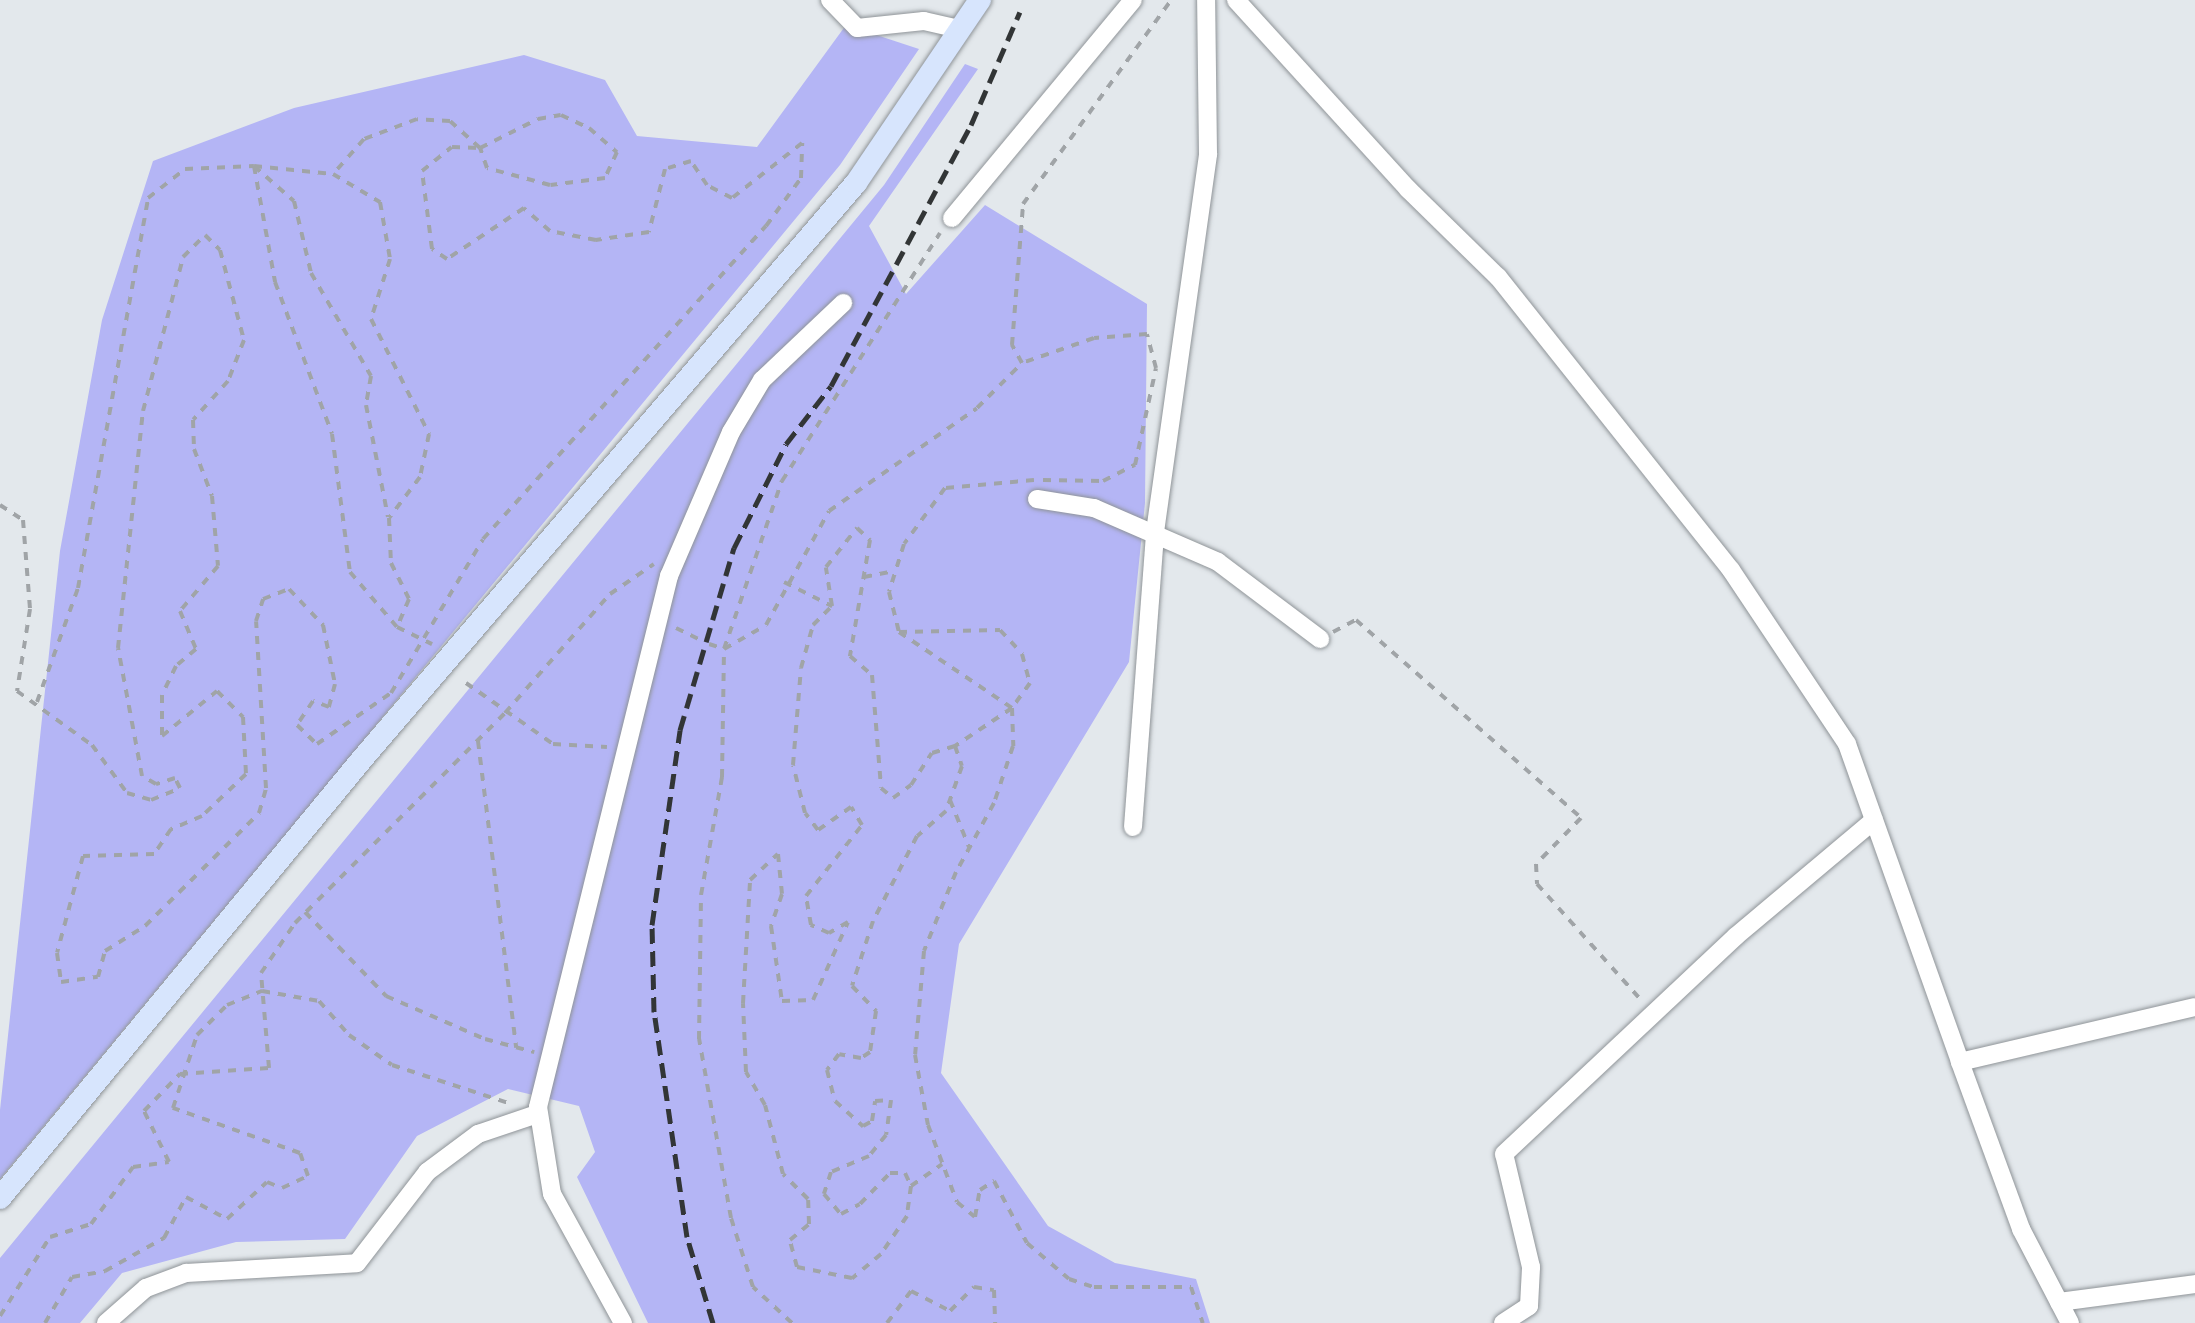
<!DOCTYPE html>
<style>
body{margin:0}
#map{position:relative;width:2195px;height:1323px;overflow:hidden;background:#e3e8ec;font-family:"DM Sans",sans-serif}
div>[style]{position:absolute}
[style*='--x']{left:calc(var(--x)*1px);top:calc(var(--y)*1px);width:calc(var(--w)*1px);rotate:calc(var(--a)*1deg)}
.green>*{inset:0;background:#b4b5f5}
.path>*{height:4px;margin-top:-2px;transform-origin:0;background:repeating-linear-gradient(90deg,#a0a4a7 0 8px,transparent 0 16px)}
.roads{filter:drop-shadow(0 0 2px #8f9498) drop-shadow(0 0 2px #8f9498)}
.minor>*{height:18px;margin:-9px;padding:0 9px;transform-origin:9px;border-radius:9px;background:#fff}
.major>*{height:22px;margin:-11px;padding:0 11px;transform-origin:11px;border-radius:11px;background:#d7e5fd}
.rail>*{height:5px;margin-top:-2.5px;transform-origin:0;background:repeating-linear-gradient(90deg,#323536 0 15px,transparent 0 23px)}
span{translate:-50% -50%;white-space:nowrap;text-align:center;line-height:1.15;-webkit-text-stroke:9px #e3e8ec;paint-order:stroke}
</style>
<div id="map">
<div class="green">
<div style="clip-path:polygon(846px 25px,919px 49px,840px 165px,0 1179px,0 1110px,60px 551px,102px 320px,153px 161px,294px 108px,524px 55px,605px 80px,637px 136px,757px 147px)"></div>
<div style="clip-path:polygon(965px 64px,978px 69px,869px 226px,906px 294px,985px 205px,1147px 304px,1145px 503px,1129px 662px,959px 944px,941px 1073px,1048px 1226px,1115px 1263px,1196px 1279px,1210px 1323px,648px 1323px,577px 1177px,595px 1152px,579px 1106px,508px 1089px,417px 1136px,345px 1239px,236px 1242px,122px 1273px,80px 1323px,0 1323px,0 1258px,884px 185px)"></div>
</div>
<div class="path">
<div style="--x:254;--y:166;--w:79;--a:5.8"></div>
<div style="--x:333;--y:174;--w:55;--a:30.8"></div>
<div style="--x:380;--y:202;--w:58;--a:80"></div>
<div style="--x:390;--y:259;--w:63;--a:107.6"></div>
<div style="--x:371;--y:319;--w:129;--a:63.2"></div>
<div style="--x:429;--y:434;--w:44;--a:101.8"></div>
<div style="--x:420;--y:477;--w:51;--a:127.1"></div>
<div style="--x:389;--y:518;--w:45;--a:87.5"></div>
<div style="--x:391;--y:563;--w:40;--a:63.4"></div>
<div style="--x:409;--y:599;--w:30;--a:113"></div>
<div style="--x:254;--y:166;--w:53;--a:41.2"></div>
<div style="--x:294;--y:201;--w:74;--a:76.7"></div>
<div style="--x:311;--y:273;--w:119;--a:59.8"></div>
<div style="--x:371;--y:376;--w:29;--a:100"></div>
<div style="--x:366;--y:405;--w:114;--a:78.9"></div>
<div style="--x:1034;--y:480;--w:89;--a:174.9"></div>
<div style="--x:945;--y:488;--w:69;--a:126.2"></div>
<div style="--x:904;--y:544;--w:50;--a:107.4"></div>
<div style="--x:889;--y:592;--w:41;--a:76"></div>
<div style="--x:899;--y:632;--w:136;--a:33.9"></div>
<div style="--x:1012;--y:708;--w:38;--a:88"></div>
<div style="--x:1013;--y:746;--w:60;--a:108.4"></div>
<div style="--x:994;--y:803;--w:79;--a:118.8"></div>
<div style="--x:956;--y:872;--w:85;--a:112.1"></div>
<div style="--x:924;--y:951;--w:104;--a:94.9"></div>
<div style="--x:915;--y:1055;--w:71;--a:79.5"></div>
<div style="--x:928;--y:1125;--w:82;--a:69.4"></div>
<div style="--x:957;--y:1202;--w:23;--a:40"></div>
<div style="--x:975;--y:1217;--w:27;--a:-80"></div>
<div style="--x:980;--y:1190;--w:17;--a:-33"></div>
<div style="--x:994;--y:1181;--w:70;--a:62"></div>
<div style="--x:1027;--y:1243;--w:55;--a:40.6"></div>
<div style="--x:1069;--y:1279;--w:26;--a:18"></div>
<div style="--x:1094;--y:1287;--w:97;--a:0"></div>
<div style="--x:1191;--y:1287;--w:38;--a:72"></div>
<div style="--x:1043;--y:480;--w:60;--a:1"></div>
<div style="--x:1103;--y:481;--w:36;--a:-27"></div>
<div style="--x:1135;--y:465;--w:99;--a:-77.8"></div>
<div style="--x:1156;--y:368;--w:35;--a:-105"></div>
<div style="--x:1147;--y:334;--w:53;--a:175.7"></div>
<div style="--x:1094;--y:338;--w:76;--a:160.9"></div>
<div style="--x:1022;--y:363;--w:21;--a:-119"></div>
<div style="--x:1012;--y:345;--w:141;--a:-85.5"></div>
<div style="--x:1023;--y:204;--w:252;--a:-54"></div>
<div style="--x:0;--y:505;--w:27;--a:33"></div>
<div style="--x:23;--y:520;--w:89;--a:85.5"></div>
<div style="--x:30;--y:609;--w:83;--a:99"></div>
<div style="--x:17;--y:691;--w:92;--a:35.8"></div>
<div style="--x:92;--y:745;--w:59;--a:53.9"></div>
<div style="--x:127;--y:793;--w:25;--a:16"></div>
<div style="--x:151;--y:800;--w:31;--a:-22"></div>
<div style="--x:180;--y:788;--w:11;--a:-117"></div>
<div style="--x:175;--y:778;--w:20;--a:162"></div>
<div style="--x:156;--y:784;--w:16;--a:-150"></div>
<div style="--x:142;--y:776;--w:130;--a:-100.6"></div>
<div style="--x:118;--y:648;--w:238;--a:-84"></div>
<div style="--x:143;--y:411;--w:159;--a:-75.4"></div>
<div style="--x:183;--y:257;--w:31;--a:-45"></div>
<div style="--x:205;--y:235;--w:21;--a:45"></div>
<div style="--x:220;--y:250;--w:93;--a:75.1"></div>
<div style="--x:244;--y:340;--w:44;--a:111.3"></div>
<div style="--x:228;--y:381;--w:52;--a:131.9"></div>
<div style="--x:193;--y:420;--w:29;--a:88"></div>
<div style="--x:194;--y:449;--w:50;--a:69"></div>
<div style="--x:212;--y:496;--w:70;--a:85.1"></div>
<div style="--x:218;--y:566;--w:59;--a:130.2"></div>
<div style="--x:180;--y:611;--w:41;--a:67.2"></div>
<div style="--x:196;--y:649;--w:26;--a:140"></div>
<div style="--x:176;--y:666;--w:32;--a:116"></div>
<div style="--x:162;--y:695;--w:41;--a:90"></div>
<div style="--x:162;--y:736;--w:71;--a:-39.3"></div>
<div style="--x:217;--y:691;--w:37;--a:45"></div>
<div style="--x:243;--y:717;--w:57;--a:87"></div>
<div style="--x:246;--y:774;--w:61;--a:136.3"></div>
<div style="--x:202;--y:816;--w:34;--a:157"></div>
<div style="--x:171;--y:829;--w:30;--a:124"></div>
<div style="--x:154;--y:854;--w:71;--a:178.4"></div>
<div style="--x:83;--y:856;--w:100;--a:105"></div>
<div style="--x:57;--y:953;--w:29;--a:82"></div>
<div style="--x:61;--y:982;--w:37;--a:-8"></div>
<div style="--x:98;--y:977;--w:27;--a:-75"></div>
<div style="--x:105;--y:951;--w:47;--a:-32"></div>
<div style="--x:145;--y:926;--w:161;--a:-44.7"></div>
<div style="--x:259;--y:813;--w:26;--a:-74"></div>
<div style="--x:266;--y:788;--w:167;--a:-93.4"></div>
<div style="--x:256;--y:621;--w:23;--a:-72"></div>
<div style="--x:263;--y:599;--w:28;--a:-21"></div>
<div style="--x:289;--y:589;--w:50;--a:46.6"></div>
<div style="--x:323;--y:625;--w:60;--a:78.5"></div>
<div style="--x:335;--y:684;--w:24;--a:105"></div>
<div style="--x:329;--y:707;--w:17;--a:-159"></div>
<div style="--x:313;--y:701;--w:29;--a:124"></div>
<div style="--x:297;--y:725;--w:28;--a:44"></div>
<div style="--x:317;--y:744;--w:90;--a:-34.6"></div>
<div style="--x:391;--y:693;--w:179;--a:-59.1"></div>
<div style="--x:483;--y:539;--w:422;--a:-47.9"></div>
<div style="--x:766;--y:226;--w:59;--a:-53.9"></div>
<div style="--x:801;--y:178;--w:35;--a:-88"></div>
<div style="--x:802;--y:143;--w:89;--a:141.8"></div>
<div style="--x:732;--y:198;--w:28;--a:-153"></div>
<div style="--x:707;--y:185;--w:29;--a:-124"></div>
<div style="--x:691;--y:161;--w:27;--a:163"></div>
<div style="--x:665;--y:169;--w:65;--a:104.3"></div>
<div style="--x:649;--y:232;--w:54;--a:171.4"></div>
<div style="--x:596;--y:240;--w:47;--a:-168.9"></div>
<div style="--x:550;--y:231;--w:35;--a:-139"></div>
<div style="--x:524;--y:208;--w:92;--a:146.5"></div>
<div style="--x:447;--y:259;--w:18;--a:-146"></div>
<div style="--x:432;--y:249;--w:79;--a:-97.3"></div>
<div style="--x:422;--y:171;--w:38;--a:-39"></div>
<div style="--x:452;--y:147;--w:28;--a:2"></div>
<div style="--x:480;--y:148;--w:65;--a:-26.6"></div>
<div style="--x:538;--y:119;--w:23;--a:-10"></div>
<div style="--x:561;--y:115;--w:31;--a:25"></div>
<div style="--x:589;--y:128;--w:37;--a:41"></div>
<div style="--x:617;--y:152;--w:29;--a:115"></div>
<div style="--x:605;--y:178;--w:55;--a:172.7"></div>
<div style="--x:550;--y:185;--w:65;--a:-164.9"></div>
<div style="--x:487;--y:168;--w:21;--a:-109"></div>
<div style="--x:480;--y:148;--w:40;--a:-138"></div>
<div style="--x:450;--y:121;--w:33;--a:-177"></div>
<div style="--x:417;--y:119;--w:57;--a:159.3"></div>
<div style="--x:364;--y:139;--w:47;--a:131.5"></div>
<div style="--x:864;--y:577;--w:31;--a:-11"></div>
<div style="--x:784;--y:582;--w:54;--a:26.6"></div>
<div style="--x:832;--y:606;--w:39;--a:-99"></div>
<div style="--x:826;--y:567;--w:50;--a:-51.5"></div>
<div style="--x:857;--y:528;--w:18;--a:43"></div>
<div style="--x:870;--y:540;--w:118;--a:99.8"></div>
<div style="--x:850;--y:656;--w:29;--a:41"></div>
<div style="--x:872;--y:675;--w:113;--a:85.4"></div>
<div style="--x:881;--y:788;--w:16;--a:40"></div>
<div style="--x:893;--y:798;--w:22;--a:-36"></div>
<div style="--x:911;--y:785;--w:38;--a:-57"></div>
<div style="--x:932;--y:753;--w:24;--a:-17"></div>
<div style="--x:955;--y:746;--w:21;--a:71"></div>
<div style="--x:962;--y:766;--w:48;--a:109.6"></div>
<div style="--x:946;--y:811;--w:38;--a:139"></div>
<div style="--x:917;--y:836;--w:96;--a:117.4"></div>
<div style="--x:873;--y:921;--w:68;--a:107.9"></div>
<div style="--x:852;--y:986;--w:35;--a:46"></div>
<div style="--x:876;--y:1011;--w:41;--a:98.3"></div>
<div style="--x:870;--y:1052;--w:11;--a:146"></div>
<div style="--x:861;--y:1058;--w:22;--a:-170"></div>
<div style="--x:839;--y:1054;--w:20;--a:127"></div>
<div style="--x:827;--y:1070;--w:32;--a:76"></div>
<div style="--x:835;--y:1101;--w:38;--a:42"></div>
<div style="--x:863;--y:1126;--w:10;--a:-29"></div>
<div style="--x:872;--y:1121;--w:20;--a:-81"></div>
<div style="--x:875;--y:1101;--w:16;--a:-4"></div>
<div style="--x:891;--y:1100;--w:35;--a:98"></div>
<div style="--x:886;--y:1135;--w:27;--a:129"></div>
<div style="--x:869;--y:1156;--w:41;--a:157.2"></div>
<div style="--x:831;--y:1172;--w:23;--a:108"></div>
<div style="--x:824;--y:1194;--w:26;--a:50"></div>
<div style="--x:841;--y:1214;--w:21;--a:-28"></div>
<div style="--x:860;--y:1204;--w:43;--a:-45.9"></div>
<div style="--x:890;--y:1173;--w:15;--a:0"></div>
<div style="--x:905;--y:1173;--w:14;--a:65"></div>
<div style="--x:911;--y:1186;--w:30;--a:98"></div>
<div style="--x:907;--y:1216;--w:46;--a:124.4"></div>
<div style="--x:881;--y:1254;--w:38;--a:140"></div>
<div style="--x:852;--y:1278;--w:56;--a:-168.7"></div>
<div style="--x:797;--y:1267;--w:28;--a:-105"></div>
<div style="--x:790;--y:1240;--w:25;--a:-40"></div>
<div style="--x:809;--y:1224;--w:25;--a:-92"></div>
<div style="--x:808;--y:1199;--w:35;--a:-135"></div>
<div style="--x:783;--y:1174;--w:71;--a:-104.6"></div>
<div style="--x:765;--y:1105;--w:38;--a:-120"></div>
<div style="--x:746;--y:1072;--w:69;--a:-92.5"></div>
<div style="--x:743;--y:1003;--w:123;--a:-86.7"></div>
<div style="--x:750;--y:880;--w:38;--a:-43"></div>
<div style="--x:778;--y:854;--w:40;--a:84.3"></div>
<div style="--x:782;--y:894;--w:34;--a:109"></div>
<div style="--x:771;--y:926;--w:76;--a:81.7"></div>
<div style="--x:782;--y:1001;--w:31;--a:-2"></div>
<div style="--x:813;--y:1000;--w:85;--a:-65.8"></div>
<div style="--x:848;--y:922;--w:22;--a:150"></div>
<div style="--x:829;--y:933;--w:20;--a:-156"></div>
<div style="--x:811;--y:925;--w:29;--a:-100"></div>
<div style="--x:806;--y:896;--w:90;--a:-51.7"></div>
<div style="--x:862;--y:825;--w:21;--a:-121"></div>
<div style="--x:851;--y:807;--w:40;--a:145.1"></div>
<div style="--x:818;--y:830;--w:21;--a:-127"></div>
<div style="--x:805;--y:813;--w:49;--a:-104"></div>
<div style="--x:793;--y:765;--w:97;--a:-85.3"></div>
<div style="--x:801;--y:668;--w:45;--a:-74.4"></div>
<div style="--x:813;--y:625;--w:27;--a:-45"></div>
<div style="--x:676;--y:628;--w:25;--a:26"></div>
<div style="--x:899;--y:632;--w:101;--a:-1.1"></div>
<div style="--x:1000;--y:630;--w:33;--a:47"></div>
<div style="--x:1022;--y:654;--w:30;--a:75"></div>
<div style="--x:1030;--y:683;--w:31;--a:126"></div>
<div style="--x:1012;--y:708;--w:69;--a:146.3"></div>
<div style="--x:1333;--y:632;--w:26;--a:-28"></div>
<div style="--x:1356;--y:620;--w:300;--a:41.3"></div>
<div style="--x:1581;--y:818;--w:64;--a:134.4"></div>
<div style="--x:1536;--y:864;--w:20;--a:87"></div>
<div style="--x:1537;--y:884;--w:156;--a:48.1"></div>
<div style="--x:709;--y:644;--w:16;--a:18"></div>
<div style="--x:724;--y:649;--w:48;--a:-29.7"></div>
<div style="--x:766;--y:625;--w:130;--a:-61.1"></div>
<div style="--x:829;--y:511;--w:180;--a:-34.8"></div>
<div style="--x:977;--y:408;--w:64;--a:-45"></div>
<div style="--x:466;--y:683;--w:106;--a:35"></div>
<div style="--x:553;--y:744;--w:54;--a:3.2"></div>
<div style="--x:37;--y:702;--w:121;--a:-70.2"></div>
<div style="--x:78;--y:588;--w:396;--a:-79.8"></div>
<div style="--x:148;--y:198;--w:47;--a:-38.1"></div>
<div style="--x:185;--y:169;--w:69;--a:-2.5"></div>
<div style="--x:254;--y:166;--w:118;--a:79.7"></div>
<div style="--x:275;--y:282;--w:162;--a:69.4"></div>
<div style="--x:332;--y:434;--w:139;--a:82.6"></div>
<div style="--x:350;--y:572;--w:72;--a:49.5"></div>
<div style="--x:397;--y:627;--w:39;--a:26"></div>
<div style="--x:478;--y:741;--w:309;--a:82.9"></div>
<div style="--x:950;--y:800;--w:51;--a:68"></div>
<div style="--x:305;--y:912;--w:117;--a:46"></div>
<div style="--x:386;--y:996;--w:108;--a:23.5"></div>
<div style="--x:485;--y:1039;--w:51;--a:14.9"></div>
<div style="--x:911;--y:1186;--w:38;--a:-35"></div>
<div style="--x:0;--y:1316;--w:93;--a:-57.7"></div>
<div style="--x:50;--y:1237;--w:43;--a:-17.6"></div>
<div style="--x:91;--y:1224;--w:71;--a:-53.6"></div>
<div style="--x:133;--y:1167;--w:36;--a:-8"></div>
<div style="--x:169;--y:1162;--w:57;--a:-116.1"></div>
<div style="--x:144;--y:1111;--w:52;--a:-45.8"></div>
<div style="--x:180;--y:1074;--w:89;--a:-3.9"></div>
<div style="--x:269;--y:1068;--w:95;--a:-94.8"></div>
<div style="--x:261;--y:973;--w:60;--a:-55.8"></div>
<div style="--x:295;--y:923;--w:297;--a:-45"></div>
<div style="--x:505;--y:713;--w:159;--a:-48.6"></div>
<div style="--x:610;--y:594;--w:53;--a:-34.3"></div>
<div style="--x:45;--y:1323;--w:53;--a:-59.6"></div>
<div style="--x:72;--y:1277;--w:34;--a:-10"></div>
<div style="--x:105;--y:1271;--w:68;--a:-29.2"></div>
<div style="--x:164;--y:1238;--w:47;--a:-61.8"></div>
<div style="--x:186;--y:1197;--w:47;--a:28.2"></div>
<div style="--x:227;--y:1219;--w:54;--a:-42.8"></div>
<div style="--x:267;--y:1182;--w:16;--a:22"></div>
<div style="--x:282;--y:1188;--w:29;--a:-25"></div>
<div style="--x:308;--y:1176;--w:24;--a:-109"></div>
<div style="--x:300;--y:1153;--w:135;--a:-160.5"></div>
<div style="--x:173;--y:1108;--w:77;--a:-71.8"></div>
<div style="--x:197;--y:1035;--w:42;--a:-45"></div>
<div style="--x:227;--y:1005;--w:38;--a:-22"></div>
<div style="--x:262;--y:991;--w:58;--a:10"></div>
<div style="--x:319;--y:1001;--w:45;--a:48.6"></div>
<div style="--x:349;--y:1035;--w:52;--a:34.9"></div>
<div style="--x:392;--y:1065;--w:122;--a:18.1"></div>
<div style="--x:792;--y:1323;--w:53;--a:-137.3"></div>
<div style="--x:753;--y:1287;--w:72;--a:-107.7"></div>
<div style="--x:731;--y:1218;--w:182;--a:-100.1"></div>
<div style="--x:699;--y:1039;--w:144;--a:-89.2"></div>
<div style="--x:701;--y:895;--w:120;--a:-79.9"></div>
<div style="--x:722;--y:777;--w:128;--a:-89.1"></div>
<div style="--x:724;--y:649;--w:178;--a:-71"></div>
<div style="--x:782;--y:481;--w:294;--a:-57.5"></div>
<div style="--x:887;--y:1323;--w:40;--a:-53"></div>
<div style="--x:911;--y:1291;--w:44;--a:27.1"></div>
<div style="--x:950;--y:1311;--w:34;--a:-45"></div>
<div style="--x:974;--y:1287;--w:20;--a:9"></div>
<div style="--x:994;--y:1290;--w:33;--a:88"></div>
</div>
<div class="roads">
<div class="minor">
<div style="--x:830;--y:0;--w:39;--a:46"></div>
<div style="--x:857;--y:28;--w:67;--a:-6"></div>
<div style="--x:924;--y:21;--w:36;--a:13"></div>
<div style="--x:1236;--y:0;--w:256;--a:47.7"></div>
<div style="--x:1408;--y:189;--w:126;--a:44.4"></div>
<div style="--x:1498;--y:277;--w:374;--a:51.5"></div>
<div style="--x:1731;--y:570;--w:209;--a:56.3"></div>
<div style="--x:1847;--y:744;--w:337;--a:70.4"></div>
<div style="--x:1960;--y:1062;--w:241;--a:-13.2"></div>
<div style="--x:952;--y:218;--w:283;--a:-50.3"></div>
<div style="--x:1037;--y:499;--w:58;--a:9"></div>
<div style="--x:1094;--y:508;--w:135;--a:23.5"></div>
<div style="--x:1218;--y:562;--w:128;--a:37"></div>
<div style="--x:1133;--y:827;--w:296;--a:-85.7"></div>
<div style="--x:1155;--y:532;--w:382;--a:-82"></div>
<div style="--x:1208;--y:154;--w:154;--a:-90.7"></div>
<div style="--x:1960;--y:1062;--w:178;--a:69.9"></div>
<div style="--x:2021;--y:1229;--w:106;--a:62.5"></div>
<div style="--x:2059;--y:1302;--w:137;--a:-7.5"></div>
<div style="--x:106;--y:1323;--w:53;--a:-41.2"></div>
<div style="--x:146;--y:1288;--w:43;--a:-20.6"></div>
<div style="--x:186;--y:1273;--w:171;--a:-3.3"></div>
<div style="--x:357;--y:1263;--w:115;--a:-52.4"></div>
<div style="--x:427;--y:1172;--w:64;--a:-36.7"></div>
<div style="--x:478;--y:1134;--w:62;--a:-18.7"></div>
<div style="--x:623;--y:1323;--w:147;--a:-118.8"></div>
<div style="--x:552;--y:1194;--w:88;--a:-99.1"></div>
<div style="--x:538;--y:1107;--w:547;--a:-76.14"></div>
<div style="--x:669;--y:576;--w:157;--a:-66.7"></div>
<div style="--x:731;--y:432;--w:61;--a:-59.2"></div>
<div style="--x:762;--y:380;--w:112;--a:-43.5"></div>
<div style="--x:1503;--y:1323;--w:31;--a:-33"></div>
<div style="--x:1529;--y:1306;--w:39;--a:-87"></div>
<div style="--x:1531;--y:1267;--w:116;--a:-103.4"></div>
<div style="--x:1504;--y:1154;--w:318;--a:-43.2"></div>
<div style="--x:1736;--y:936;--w:180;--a:-40"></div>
</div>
<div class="major">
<div style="--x:0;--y:1198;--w:570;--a:-50.48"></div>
<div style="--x:363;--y:758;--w:757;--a:-49.39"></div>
<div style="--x:856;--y:183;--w:221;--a:-55.9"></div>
</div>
</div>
<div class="rail">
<div style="--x:713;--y:1323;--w:90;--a:-106.8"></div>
<div style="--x:687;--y:1237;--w:227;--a:-98.3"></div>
<div style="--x:654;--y:1012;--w:87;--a:-91.3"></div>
<div style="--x:652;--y:925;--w:197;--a:-81.8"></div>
<div style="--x:680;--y:730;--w:190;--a:-73.5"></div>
<div style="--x:734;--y:548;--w:116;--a:-63.4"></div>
<div style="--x:786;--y:444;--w:73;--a:-52.2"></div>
<div style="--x:831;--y:386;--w:296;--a:-61.8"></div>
<div style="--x:971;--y:125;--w:123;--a:-66.6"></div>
</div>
</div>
